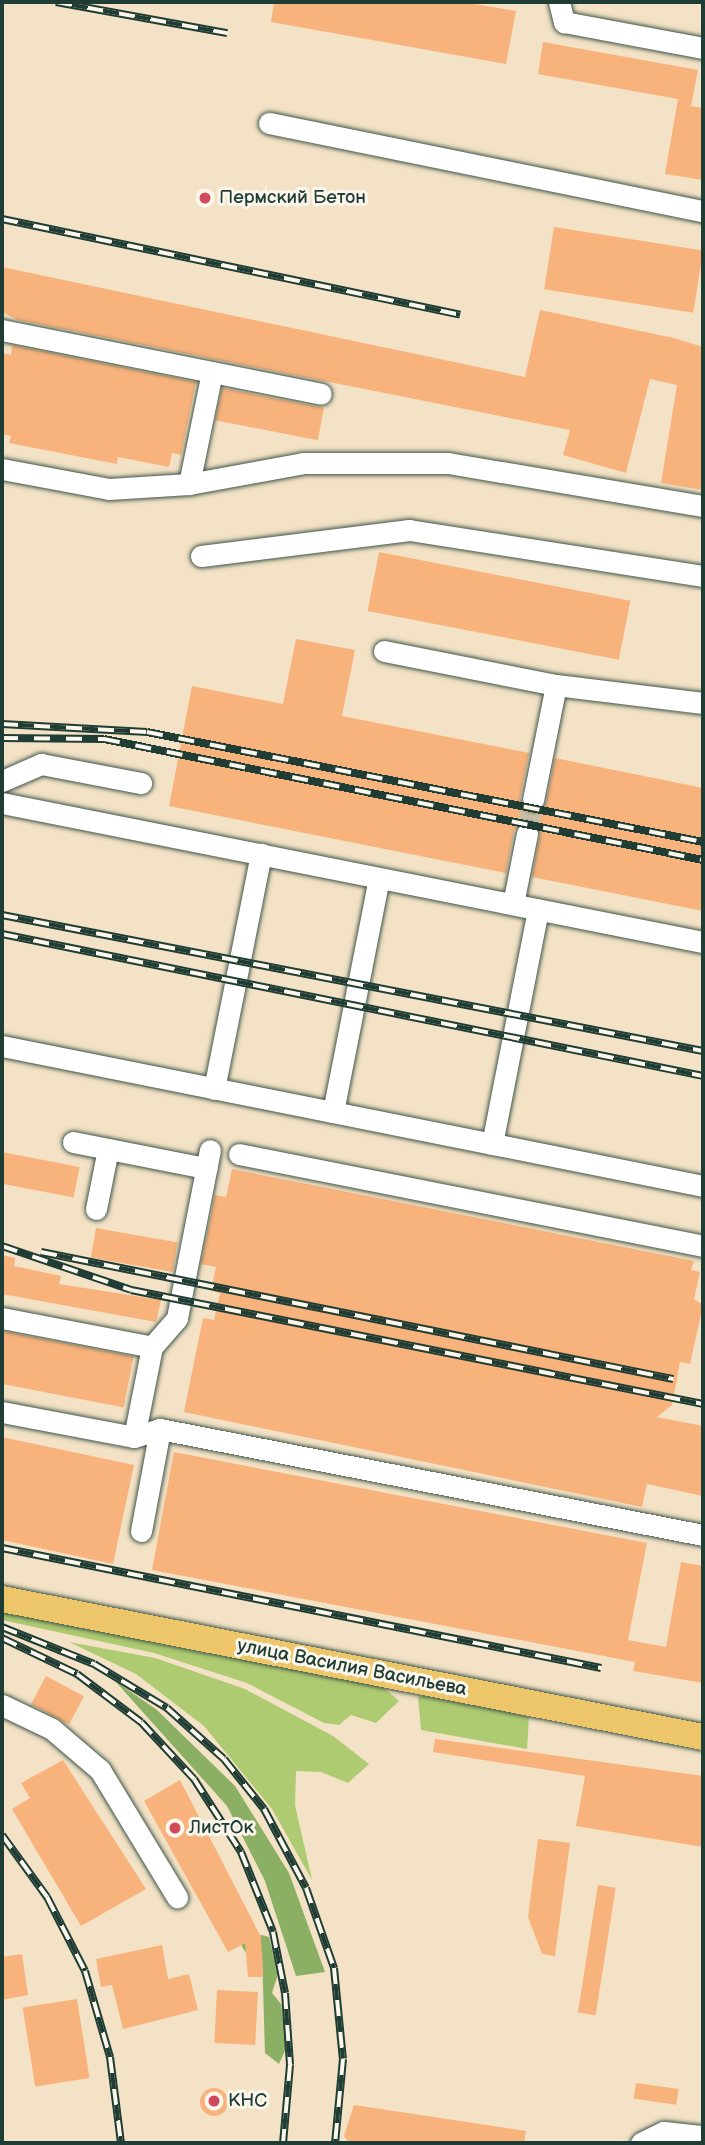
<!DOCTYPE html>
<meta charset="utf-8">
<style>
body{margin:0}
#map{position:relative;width:705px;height:2145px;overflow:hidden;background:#f3e2c5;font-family:"Balsamiq Sans",sans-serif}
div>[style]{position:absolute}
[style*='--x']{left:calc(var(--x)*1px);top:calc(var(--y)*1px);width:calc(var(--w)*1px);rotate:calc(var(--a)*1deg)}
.green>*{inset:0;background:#afcb71}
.forest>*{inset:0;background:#8baf63}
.building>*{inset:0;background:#f8b37d;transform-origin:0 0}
.round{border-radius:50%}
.minor-tunnel>*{height:21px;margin-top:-10.5px;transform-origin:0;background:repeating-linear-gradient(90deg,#c9c1a8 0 21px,transparent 0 31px)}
.roads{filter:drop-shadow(0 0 2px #3f564a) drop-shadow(0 0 2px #3f564a)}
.minor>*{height:21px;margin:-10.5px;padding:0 10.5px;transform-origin:10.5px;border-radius:10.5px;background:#fff}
.major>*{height:26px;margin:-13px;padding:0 13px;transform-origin:13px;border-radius:13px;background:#ecc669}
.rail>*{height:8px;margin-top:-4px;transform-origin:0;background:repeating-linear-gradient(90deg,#fbf7ec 0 16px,#1f3d34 0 32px);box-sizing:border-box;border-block:2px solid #1f3d34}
.dots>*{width:19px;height:19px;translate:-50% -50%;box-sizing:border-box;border:4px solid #fbf7ec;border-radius:50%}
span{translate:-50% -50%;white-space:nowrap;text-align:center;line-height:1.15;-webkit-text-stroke:6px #fbf7ec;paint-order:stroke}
.poi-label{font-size:19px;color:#1f3d34}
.left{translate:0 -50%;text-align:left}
.street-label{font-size:19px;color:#1f3d34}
.frame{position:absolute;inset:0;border:4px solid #1f3d34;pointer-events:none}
</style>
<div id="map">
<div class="green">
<div style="clip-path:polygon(2px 1612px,330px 1673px,382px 1686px,399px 1701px,376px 1723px,351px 1715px,339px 1725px,324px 1723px,247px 1683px,154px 1653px,2px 1620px)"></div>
<div style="clip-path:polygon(69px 1642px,155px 1658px,245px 1689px,333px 1736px,369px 1764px,348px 1783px,321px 1772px,296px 1771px,295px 1805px,312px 1880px,272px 1809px,204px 1726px,136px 1674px)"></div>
<div style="clip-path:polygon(429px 1694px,529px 1717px,527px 1749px,421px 1730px,418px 1697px)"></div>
</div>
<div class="forest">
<div style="clip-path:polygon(115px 1681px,157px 1710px,235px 1786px,289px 1873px,325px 1972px,296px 1976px,265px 1881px,227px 1806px)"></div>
<div style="clip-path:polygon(261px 1935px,269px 1937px,278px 1974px,272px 1993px,281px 2004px,287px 2046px,279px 2064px,265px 2053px,262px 1952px,246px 1953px,241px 1945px)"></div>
</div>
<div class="building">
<div style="clip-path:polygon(274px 2px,463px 2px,516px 11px,506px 64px,271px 22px)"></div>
<div style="clip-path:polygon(543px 42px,698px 70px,691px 106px,703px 108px,703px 180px,665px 174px,678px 99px,538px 74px)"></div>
<div style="left:554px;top:227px;width:151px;height:63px;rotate:9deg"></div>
<div style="clip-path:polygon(2px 267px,525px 377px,540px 310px,674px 338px,703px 347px,703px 490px,661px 483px,677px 385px,650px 379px,626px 473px,563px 455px,570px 430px,18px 320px,2px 312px)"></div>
<div style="clip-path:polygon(12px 345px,196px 382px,181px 455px,172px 453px,169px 467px,118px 457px,117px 464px,9px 443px,11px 436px,2px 434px,2px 353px,11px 355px)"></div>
<div style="left:222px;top:388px;width:104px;height:33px;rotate:11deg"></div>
<div style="left:379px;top:552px;width:256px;height:60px;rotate:11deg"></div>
<div style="clip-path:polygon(296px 639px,355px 650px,342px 716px,529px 753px,520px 798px,530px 813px,546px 803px,555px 758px,703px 788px,703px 911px,532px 877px,540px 835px,530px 820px,514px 830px,506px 873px,169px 806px,192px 686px,283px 704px)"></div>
<div style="left:2px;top:1152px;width:79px;height:31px;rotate:11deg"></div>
<div style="clip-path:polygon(232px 1169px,694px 1261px,691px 1270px,700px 1272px,694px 1299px,703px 1305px,690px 1364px,680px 1362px,672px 1405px,657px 1417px,703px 1426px,703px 1496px,647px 1484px,642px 1507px,184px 1412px,203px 1318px,214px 1320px,220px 1293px,211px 1291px,216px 1267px,201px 1264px,215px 1195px,226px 1197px)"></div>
<div style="left:96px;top:1228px;width:83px;height:30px;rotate:10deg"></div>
<div style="clip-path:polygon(2px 1255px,15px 1258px,14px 1266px,61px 1276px,59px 1284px,161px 1300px,156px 1322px,2px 1294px)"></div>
<div style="left:2px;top:1331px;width:134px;height:52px;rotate:11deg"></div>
<div style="clip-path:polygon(2px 1437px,134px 1465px,113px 1564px,2px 1540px)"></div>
<div style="clip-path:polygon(174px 1452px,647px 1543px,628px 1640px,666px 1647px,681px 1562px,703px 1566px,703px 1683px,633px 1671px,635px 1662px,152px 1570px)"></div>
<div style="left:46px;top:1676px;width:43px;height:32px;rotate:28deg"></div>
<div style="clip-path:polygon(435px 1739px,703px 1776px,703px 1847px,576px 1826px,585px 1776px,433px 1752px)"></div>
<div style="clip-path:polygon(63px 1760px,146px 1889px,81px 1926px,12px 1809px,30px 1798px,21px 1783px)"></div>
<div style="clip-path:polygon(180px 1780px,261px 1937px,263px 1977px,248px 1977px,245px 1943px,228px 1952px,144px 1801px)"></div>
<div style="clip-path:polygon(538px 1839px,570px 1843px,555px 1956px,542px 1954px,528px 1917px)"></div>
<div style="left:598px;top:1885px;width:18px;height:129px;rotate:9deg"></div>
<div style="clip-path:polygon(162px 1945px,168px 1979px,189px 1974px,198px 2010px,123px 2029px,112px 1985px,101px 1987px,96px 1959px)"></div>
<div style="clip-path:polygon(22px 1954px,28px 1995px,2px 2000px,2px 1957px)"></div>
<div style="left:217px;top:1990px;width:41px;height:53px;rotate:3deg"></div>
<div style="left:77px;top:1999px;width:80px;height:55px;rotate:81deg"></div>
<div style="left:636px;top:2083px;width:43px;height:16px;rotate:8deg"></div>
<div class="round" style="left:200px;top:2088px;width:28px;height:28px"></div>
<div style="clip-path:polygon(354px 2105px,526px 2131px,524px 2143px,349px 2143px,344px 2136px)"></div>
</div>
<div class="minor-tunnel">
<div style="--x:527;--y:833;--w:34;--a:-80"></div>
</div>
<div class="roads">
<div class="minor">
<div style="--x:559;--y:2;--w:21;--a:76"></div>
<div style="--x:564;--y:22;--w:141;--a:10.6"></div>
<div style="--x:269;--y:123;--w:443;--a:11.5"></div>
<div style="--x:2;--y:330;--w:325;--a:11.3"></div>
<div style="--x:2;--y:469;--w:109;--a:10.6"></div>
<div style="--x:109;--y:489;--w:80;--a:-3.6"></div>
<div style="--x:189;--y:484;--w:116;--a:-10.4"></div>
<div style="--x:303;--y:463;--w:145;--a:0"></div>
<div style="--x:448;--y:463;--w:259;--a:9.6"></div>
<div style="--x:189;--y:484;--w:114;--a:-78.4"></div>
<div style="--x:201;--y:556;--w:210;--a:-7.1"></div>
<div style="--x:409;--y:530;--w:298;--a:8.9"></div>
<div style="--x:384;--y:651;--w:175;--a:11.2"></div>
<div style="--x:556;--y:685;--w:148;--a:7"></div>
<div style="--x:2;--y:781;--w:43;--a:-23.6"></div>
<div style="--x:41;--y:764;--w:102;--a:10.8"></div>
<div style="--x:533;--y:800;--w:117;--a:-78.7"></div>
<div style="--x:2;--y:803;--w:715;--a:11.22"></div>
<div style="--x:513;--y:904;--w:72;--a:-78.8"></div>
<div style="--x:2;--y:1046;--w:715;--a:11.29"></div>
<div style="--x:214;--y:1089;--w:240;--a:-78.7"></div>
<div style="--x:333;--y:1112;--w:238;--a:-78.9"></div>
<div style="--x:73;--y:1142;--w:136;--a:11.1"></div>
<div style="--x:492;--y:1144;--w:239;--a:-78.9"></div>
<div style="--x:239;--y:1154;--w:473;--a:11.2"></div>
<div style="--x:96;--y:1209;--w:61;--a:-78.7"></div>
<div style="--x:2;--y:1318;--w:153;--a:10.9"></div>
<div style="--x:2;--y:1412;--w:134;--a:10.7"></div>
<div style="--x:134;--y:1437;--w:27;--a:-17"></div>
<div style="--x:160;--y:1429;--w:553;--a:11.05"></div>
<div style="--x:134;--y:1437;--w:92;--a:-78.7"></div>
<div style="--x:152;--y:1347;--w:38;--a:-49"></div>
<div style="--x:177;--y:1318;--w:171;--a:-78.9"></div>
<div style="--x:141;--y:1531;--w:104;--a:-79.4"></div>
<div style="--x:2;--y:1705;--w:55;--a:25.6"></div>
<div style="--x:52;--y:1729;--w:63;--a:40.5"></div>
<div style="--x:100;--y:1770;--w:149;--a:58.8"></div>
<div style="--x:641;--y:2143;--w:25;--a:-26"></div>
<div style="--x:664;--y:2132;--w:39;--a:6"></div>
</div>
<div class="major">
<div style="--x:2;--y:1599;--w:714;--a:11.14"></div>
</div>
</div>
<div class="rail">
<div style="--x:56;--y:2;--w:174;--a:10.3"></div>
<div style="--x:2;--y:219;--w:468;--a:11.8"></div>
<div style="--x:2;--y:724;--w:145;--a:3.2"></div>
<div style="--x:147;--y:732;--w:567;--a:11.19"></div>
<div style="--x:2;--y:738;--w:102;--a:0.6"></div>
<div style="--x:104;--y:739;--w:611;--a:11.42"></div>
<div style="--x:2;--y:915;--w:714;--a:10.98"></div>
<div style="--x:2;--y:934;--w:715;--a:11.45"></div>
<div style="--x:2;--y:1246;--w:136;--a:18.8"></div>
<div style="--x:131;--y:1290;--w:583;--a:11.27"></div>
<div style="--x:41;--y:1252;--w:645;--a:11.36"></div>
<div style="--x:2;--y:1548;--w:611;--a:11.33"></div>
<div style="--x:2;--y:1627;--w:99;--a:21.9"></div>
<div style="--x:94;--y:1664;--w:85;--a:31.1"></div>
<div style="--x:167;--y:1708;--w:76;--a:41.8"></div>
<div style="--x:224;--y:1759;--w:64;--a:51.3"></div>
<div style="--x:264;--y:1809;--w:89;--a:62"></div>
<div style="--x:306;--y:1888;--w:85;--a:70.7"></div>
<div style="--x:334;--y:1968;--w:91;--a:84.4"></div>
<div style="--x:343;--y:2059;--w:84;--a:95.4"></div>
<div style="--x:2;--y:1638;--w:83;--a:25.6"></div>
<div style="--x:77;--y:1674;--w:80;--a:36.9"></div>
<div style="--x:141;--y:1722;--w:78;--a:47.1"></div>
<div style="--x:194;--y:1779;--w:87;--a:57.2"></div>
<div style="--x:241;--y:1852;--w:86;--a:68.2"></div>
<div style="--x:273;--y:1932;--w:62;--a:78.9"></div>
<div style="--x:285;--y:1993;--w:72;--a:86"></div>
<div style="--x:290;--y:2065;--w:78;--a:95.1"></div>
<div style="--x:2;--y:1835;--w:77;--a:54"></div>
<div style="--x:47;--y:1897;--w:83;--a:62.8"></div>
<div style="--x:85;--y:1971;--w:90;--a:73.8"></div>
<div style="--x:110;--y:2057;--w:87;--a:82.7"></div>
</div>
<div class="dots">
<div style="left:205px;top:198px;background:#d1495b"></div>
<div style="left:175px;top:1828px;background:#d1495b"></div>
<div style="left:214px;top:2101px;background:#d1495b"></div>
</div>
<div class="poi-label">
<span class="left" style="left:219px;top:198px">Пермский Бетон</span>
<span class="left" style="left:189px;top:1828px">ЛистОк</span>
<span class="left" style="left:228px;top:2101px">КНС</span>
</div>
<div class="street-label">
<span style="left:352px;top:1668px;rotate:11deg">улица Василия Васильева</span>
</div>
<div class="frame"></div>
</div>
